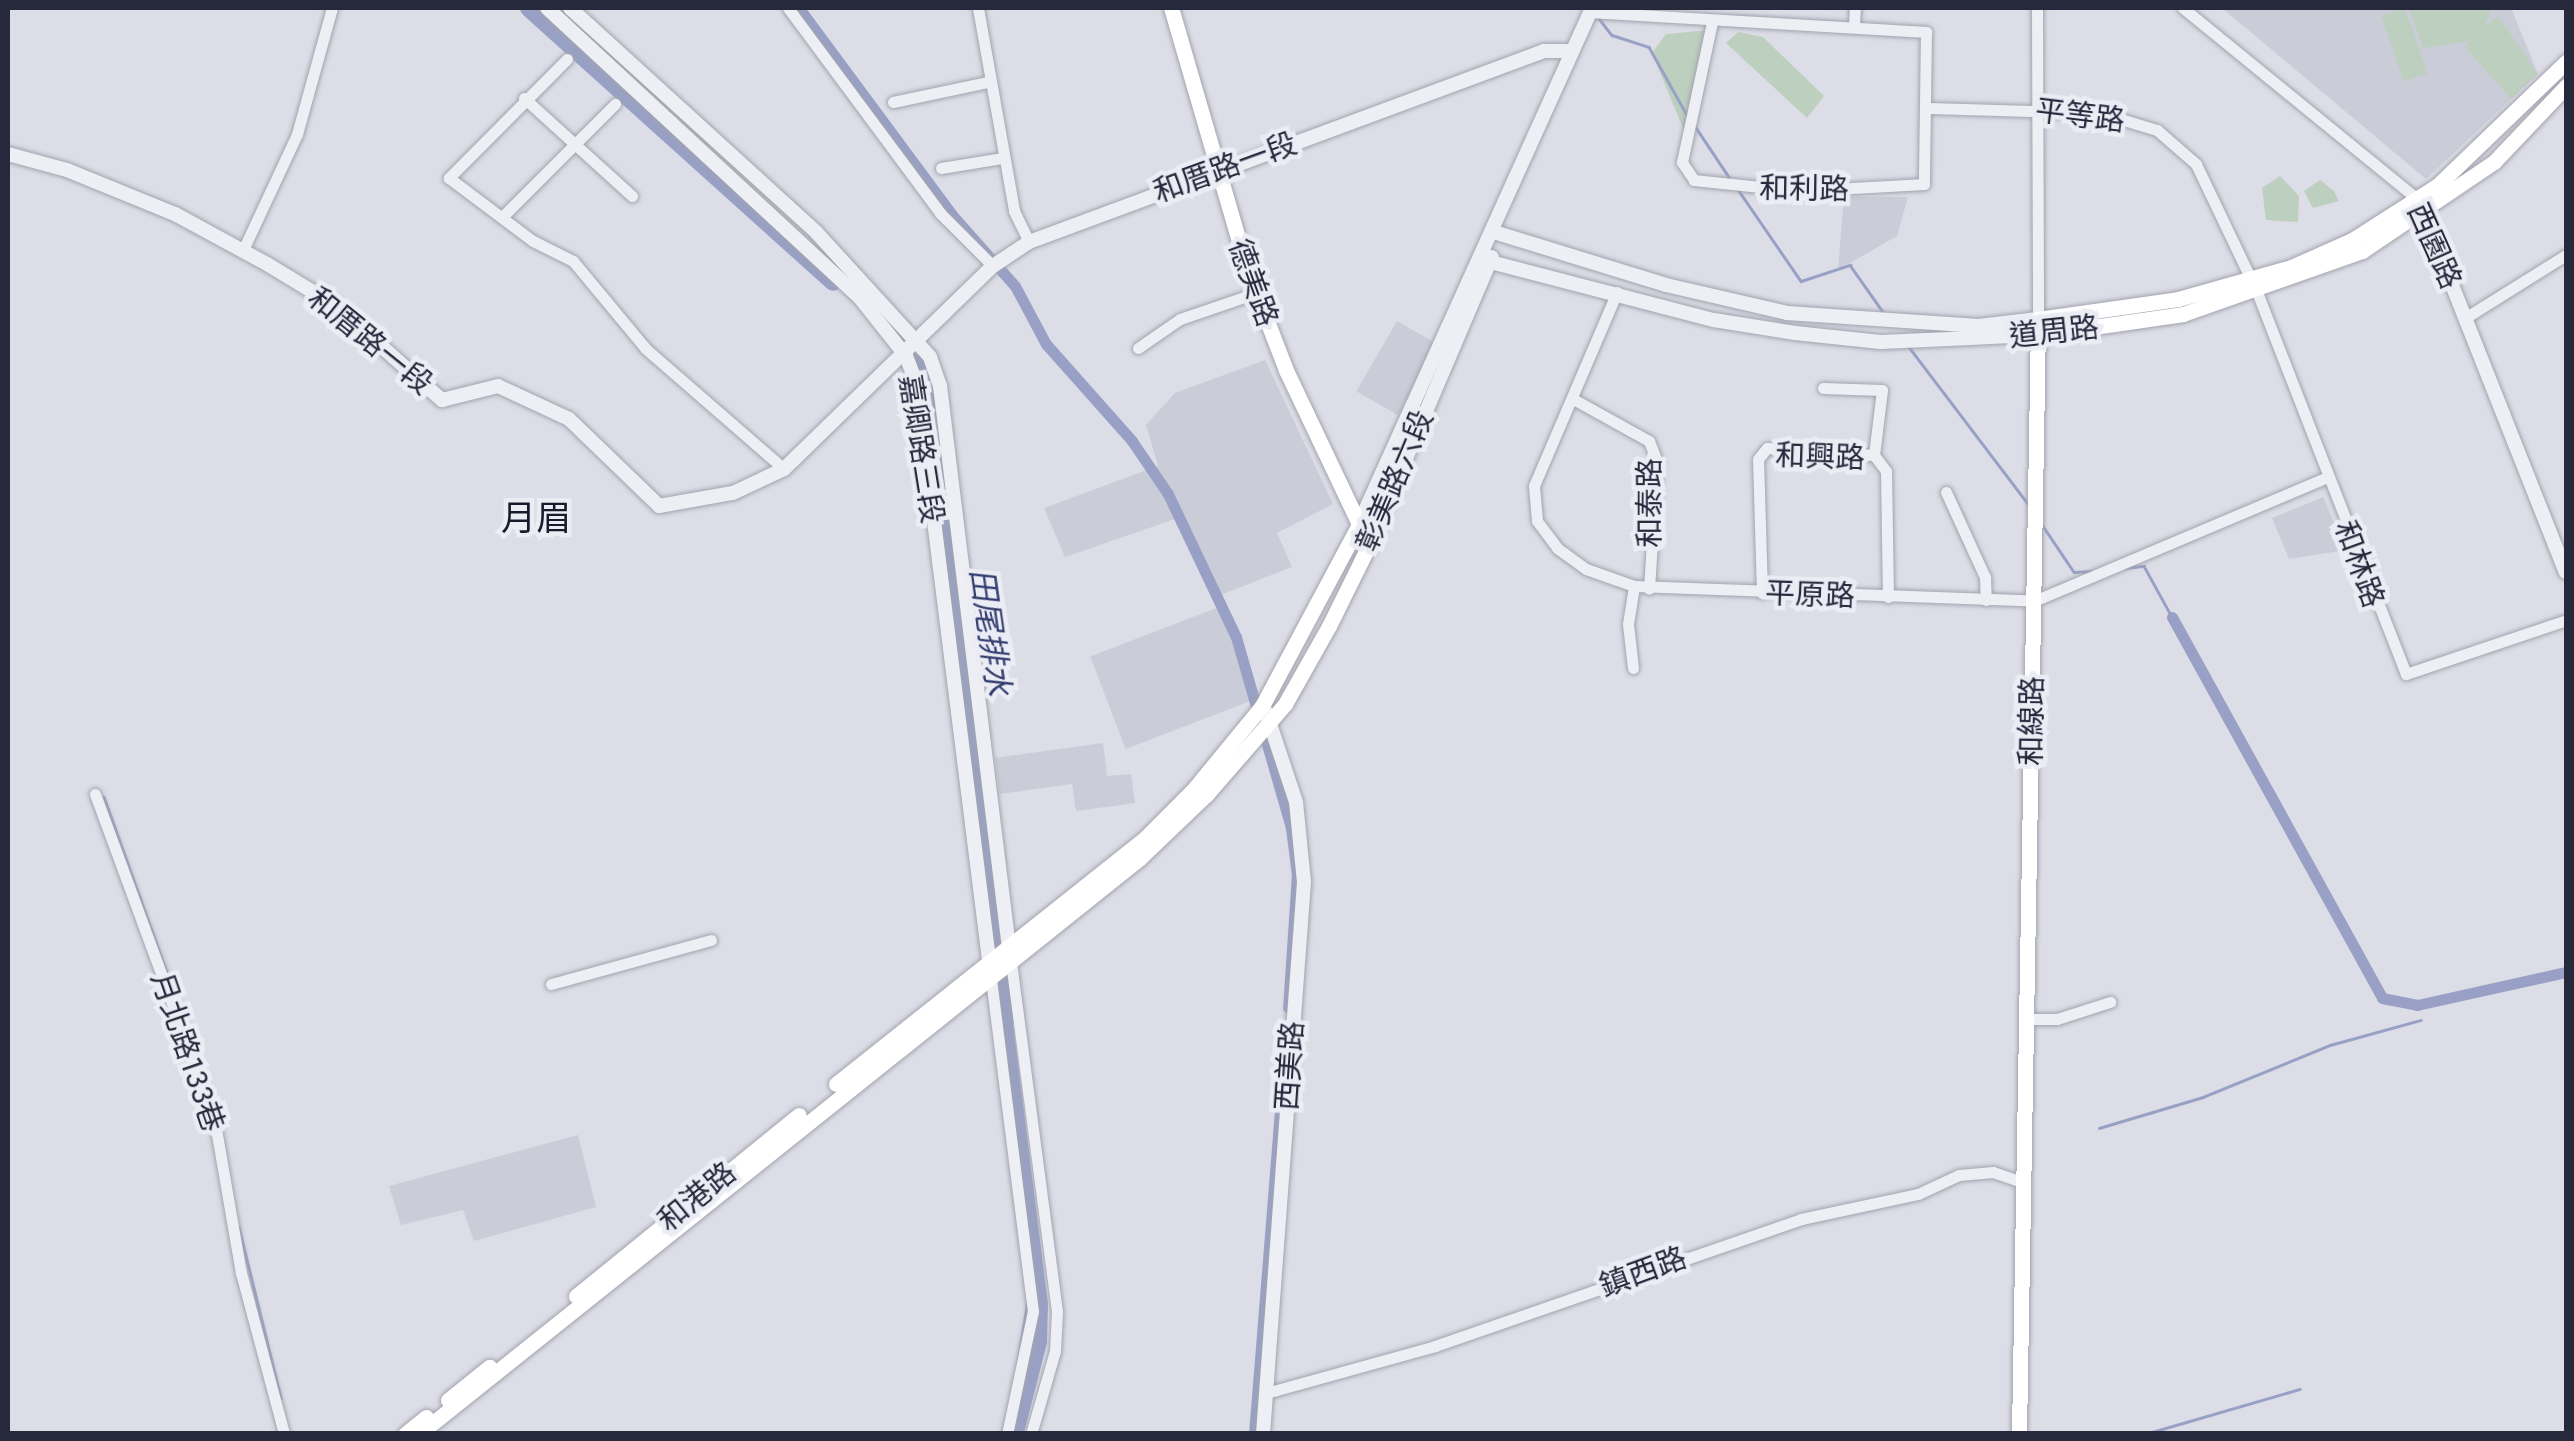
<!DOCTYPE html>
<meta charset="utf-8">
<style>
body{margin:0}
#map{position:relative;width:2574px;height:1441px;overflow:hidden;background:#dcdde6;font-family:Jost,"Noto Sans TC",sans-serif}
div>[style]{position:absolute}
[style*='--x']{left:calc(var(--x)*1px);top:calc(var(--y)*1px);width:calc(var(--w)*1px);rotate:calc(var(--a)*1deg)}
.built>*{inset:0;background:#caccd7;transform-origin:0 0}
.green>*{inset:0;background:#bdcfbe;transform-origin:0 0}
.water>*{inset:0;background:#98a1c5}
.stream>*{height:2.5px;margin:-1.25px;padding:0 1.25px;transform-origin:1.25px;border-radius:1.25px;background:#98a1c5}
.canal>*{height:11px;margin:-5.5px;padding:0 5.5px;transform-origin:5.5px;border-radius:5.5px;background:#98a1c5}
.river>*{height:18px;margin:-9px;padding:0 9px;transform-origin:9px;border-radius:9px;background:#98a1c5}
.roads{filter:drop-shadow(0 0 2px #a2a3af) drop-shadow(0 0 2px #a2a3af)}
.minor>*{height:11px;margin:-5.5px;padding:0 5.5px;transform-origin:5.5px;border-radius:5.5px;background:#eeeff4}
.tertiary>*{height:14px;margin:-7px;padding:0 7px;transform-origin:7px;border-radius:7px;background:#eeeff4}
.secondary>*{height:15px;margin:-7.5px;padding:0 7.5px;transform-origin:7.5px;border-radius:7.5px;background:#fff}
span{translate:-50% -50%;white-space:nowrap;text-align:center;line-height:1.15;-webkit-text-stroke:9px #ebecf4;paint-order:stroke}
.street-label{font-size:30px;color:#26283b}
.water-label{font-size:32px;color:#323c6e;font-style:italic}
.quarter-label{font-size:35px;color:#191a2c}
.frame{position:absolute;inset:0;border:10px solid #26283b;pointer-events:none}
</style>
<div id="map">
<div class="built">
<div style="clip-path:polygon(2222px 8px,2511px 8px,2538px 74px,2426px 179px)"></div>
<div style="clip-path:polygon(1844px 197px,1908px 197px,1897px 236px,1838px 270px)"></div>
<div style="left:1397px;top:321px;width:48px;height:81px;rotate:30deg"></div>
<div style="clip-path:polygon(1265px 360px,1333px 504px,1277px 533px,1292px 567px,1218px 596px,1181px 517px,1065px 557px,1044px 508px,1158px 466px,1146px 425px,1175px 393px)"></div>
<div style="clip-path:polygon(2323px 497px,2346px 550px,2289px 559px,2272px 518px)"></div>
<div style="left:1219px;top:607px;width:99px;height:138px;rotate:69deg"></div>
<div style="clip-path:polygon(1103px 743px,1107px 776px,1131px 774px,1135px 803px,1076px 811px,1072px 784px,1000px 794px,995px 758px)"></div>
<div style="clip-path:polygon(578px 1135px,596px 1207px,474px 1241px,463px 1210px,401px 1225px,389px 1186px)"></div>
</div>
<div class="green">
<div style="left:2405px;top:8px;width:69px;height:25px;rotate:71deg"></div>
<div style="clip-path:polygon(2409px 8px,2491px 8px,2485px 27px,2498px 16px,2538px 74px,2511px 99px,2465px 47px,2469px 41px,2423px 48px)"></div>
<div style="clip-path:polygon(1710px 30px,1685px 133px,1652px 53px,1666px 34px)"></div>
<div style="clip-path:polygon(1738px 32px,1763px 37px,1824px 96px,1807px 118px,1726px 43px)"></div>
<div style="clip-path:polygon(2280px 176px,2299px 196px,2298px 222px,2266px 220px,2262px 188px)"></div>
<div style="clip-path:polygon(2320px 180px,2334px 191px,2339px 201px,2313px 208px,2304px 191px)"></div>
</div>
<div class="water">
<div style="clip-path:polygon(1009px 992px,1048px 1304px,1047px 1343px,1024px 1433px,1012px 1433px,1038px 1321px,998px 1000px)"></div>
</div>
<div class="stream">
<div style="--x:1597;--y:16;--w:24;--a:52"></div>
<div style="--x:1612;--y:35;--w:39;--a:18"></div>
<div style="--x:1649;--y:47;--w:78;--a:60.8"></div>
<div style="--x:1695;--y:126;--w:61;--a:56.3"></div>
<div style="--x:1737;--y:188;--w:113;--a:55.5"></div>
<div style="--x:1801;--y:281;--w:52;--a:-18.1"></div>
<div style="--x:1850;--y:265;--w:57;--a:54.9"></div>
<div style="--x:1909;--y:347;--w:197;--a:52.8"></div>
<div style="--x:2041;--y:523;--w:59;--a:56"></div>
<div style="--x:2074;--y:572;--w:17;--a:-3"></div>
<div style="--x:2124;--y:568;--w:20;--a:-6"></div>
<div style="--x:2144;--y:566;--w:58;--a:61.2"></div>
<div style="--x:104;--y:797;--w:223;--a:70.3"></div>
<div style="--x:2099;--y:1128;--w:109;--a:-16.6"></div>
<div style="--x:2203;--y:1097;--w:137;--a:-22.3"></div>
<div style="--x:2330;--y:1045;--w:94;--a:-15.4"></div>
<div style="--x:239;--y:1227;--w:176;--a:76.2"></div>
<div style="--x:2145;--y:1434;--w:161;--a:-16.2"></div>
</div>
<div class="canal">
<div style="--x:799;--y:8;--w:257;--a:53.5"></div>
<div style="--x:952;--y:215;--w:95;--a:48.4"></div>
<div style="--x:1015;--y:286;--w:66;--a:61.9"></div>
<div style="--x:1046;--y:344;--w:130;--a:48.4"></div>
<div style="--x:1132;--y:441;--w:64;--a:55.8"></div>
<div style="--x:1168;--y:494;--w:158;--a:64.6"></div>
<div style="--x:1236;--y:637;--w:199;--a:73.9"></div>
<div style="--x:1291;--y:828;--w:46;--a:82.6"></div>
<div style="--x:1297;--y:874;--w:134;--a:93.8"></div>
<div style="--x:2172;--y:617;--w:435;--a:61.1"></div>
<div style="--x:2382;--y:998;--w:36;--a:11"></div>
<div style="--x:2417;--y:1005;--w:153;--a:-12.5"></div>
<div style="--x:1254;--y:1434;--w:334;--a:-85.4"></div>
</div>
<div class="river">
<div style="--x:529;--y:8;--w:409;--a:42"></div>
<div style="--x:897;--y:340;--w:34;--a:45"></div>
<div style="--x:921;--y:364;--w:55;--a:79.5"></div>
<div style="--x:931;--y:418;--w:605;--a:82.78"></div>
<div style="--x:1021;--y:1394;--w:98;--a:-81.2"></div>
</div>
<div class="roads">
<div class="minor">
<div style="--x:788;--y:8;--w:255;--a:53.4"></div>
<div style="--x:940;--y:213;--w:75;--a:45"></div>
<div style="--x:978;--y:8;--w:206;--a:79.9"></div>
<div style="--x:1014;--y:211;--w:34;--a:64"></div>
<div style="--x:2037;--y:8;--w:311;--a:89.8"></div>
<div style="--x:2183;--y:8;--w:302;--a:39.2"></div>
<div style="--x:1589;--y:12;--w:338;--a:3.4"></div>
<div style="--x:1926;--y:32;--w:152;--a:90.8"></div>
<div style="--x:1924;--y:184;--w:125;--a:176.8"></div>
<div style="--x:1799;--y:191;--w:106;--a:-174"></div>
<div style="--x:1694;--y:180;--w:22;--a:-124"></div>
<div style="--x:1682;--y:162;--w:143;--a:-77.9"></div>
<div style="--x:1854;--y:25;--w:17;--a:-87"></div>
<div style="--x:567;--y:59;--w:168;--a:134.8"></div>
<div style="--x:449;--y:178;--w:105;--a:36.9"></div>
<div style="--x:533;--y:241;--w:45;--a:26.6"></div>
<div style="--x:573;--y:261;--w:114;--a:50.3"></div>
<div style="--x:646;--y:349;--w:183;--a:41"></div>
<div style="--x:524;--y:98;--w:146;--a:42.2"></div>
<div style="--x:893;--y:102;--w:96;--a:-12"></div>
<div style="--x:1929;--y:108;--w:172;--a:1.7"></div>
<div style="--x:2101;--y:113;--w:59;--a:16.9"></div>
<div style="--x:2157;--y:130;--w:52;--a:41.1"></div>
<div style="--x:2196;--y:164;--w:142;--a:64.5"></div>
<div style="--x:2257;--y:292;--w:410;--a:68.7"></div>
<div style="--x:2406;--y:674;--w:169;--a:-18.6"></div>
<div style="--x:941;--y:168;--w:63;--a:-9.2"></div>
<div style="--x:502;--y:217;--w:160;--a:-45"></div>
<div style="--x:243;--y:250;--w:128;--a:-65"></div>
<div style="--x:297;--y:134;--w:131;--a:-74.5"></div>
<div style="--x:1617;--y:292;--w:211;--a:113.2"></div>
<div style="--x:1534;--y:486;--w:35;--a:85"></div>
<div style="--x:1537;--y:521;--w:34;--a:53"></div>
<div style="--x:1557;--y:548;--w:36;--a:36"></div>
<div style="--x:1586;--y:569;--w:51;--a:19.5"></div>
<div style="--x:1634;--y:586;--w:400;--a:2.1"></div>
<div style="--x:2034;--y:601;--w:318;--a:-22.9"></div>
<div style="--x:2465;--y:318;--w:119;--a:-32"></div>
<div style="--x:1138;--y:348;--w:51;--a:-34.6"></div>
<div style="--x:1180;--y:319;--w:80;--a:-18.9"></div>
<div style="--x:1823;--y:388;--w:59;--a:1.9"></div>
<div style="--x:1882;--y:390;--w:65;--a:97"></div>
<div style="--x:1575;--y:400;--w:85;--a:29"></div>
<div style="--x:1649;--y:441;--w:22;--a:69"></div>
<div style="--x:1657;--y:462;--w:127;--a:93.6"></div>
<div style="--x:1946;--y:492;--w:94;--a:65.4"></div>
<div style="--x:1985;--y:577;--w:23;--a:88"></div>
<div style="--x:1762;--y:593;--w:134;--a:-91.7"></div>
<div style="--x:1758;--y:459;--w:14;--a:-51"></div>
<div style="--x:1767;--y:448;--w:107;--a:3.7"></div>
<div style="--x:1874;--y:455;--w:20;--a:53"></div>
<div style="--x:1886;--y:471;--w:126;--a:89.1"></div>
<div style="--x:1633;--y:668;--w:44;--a:-96.5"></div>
<div style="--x:1628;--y:624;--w:38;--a:-81"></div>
<div style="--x:95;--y:794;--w:344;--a:69.8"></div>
<div style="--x:214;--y:1117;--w:158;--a:80.2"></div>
<div style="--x:241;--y:1273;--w:167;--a:75"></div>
<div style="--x:1011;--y:962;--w:353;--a:82.5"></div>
<div style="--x:1057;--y:1312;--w:39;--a:93"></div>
<div style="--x:1055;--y:1351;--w:86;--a:106.1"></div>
<div style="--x:991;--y:979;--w:335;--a:82.8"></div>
<div style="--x:1033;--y:1311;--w:126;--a:101.9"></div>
<div style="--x:551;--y:984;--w:166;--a:-15.4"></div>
<div style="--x:2030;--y:1019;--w:27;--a:0"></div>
<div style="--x:2057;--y:1019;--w:56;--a:-17.8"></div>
<div style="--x:1266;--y:1393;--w:175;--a:-15.5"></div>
<div style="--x:1435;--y:1346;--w:387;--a:-19.1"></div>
<div style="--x:1801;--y:1219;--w:120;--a:-12.1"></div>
<div style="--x:1918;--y:1194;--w:45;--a:-24.9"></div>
<div style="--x:1959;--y:1175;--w:34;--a:-5"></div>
<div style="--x:1993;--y:1172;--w:31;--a:19"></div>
</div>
<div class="tertiary">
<div style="--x:547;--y:8;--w:427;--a:42.8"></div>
<div style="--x:860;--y:298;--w:74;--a:51.6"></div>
<div style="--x:906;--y:356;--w:31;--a:69"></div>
<div style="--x:917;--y:385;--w:588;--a:82.86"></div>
<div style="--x:570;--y:8;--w:333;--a:42.3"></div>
<div style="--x:816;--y:232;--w:169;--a:47.6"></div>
<div style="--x:930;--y:357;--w:31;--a:71"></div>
<div style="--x:940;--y:386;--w:574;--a:83"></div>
<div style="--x:8;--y:154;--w:61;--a:15.2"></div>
<div style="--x:67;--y:170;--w:117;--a:22.2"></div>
<div style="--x:175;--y:214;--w:105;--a:28.5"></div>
<div style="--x:267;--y:264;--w:81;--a:31.3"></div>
<div style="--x:336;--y:306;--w:142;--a:41.6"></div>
<div style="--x:442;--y:400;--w:58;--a:-14"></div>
<div style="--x:498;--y:386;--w:78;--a:24.9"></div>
<div style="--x:569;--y:419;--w:125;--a:44"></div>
<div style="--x:659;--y:506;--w:75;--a:-10"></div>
<div style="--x:733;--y:493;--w:56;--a:-25.2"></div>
<div style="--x:784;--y:469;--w:291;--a:-44.2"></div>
<div style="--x:993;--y:266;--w:43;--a:-33.7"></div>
<div style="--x:1029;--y:242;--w:549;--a:-20.35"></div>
<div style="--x:1544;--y:51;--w:24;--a:0"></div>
<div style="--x:2418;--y:199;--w:401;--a:68.4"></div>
<div style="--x:1494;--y:232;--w:180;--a:17.1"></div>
<div style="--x:1666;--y:285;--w:124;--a:13"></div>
<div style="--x:1787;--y:313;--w:192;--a:3.9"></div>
<div style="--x:1979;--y:326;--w:59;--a:-6.8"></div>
<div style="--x:1479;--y:259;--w:243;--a:14.6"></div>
<div style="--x:1714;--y:320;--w:82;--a:9.1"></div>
<div style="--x:1795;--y:333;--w:86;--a:6"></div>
<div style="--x:1881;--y:342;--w:157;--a:-2.6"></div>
<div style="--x:1358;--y:526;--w:568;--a:-65.69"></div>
<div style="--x:1369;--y:545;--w:313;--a:-66.9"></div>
<div style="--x:1263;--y:1434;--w:554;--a:-85.75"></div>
<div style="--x:1304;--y:882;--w:80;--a:-95.7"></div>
<div style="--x:1296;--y:802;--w:95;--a:-108.4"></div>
</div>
<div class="secondary">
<div style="--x:2038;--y:335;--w:147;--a:-8.2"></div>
<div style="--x:2183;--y:314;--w:190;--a:-19.4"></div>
<div style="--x:2362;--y:251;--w:159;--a:-34"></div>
<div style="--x:2494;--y:162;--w:105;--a:-46.5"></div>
<div style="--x:836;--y:1084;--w:395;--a:-38.5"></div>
<div style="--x:1145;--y:838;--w:68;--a:-45"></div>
<div style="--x:1193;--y:790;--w:109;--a:-50.6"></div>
<div style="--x:1262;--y:706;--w:204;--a:-61.9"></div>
<div style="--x:576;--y:1296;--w:287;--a:-39.1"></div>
<div style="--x:448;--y:1400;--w:53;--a:-38.8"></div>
<div style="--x:405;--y:1434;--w:27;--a:-39"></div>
<div style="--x:419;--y:1434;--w:923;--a:-38.62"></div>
<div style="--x:1140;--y:858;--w:91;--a:-43.7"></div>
<div style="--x:1206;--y:795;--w:121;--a:-49"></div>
<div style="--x:1285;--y:704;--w:90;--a:-60.6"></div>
<div style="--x:1329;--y:626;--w:90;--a:-63.7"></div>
<div style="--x:1369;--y:545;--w:194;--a:-115.4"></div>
<div style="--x:1286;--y:370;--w:108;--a:-111.1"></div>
<div style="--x:1247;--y:269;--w:272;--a:-106.2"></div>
<div style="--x:2019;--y:1434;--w:1115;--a:-89.02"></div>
<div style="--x:2038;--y:319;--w:141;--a:-8.1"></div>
<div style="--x:2178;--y:299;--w:117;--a:-15.8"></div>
<div style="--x:2291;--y:267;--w:67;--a:-23.9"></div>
<div style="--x:2352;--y:240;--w:102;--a:-32.6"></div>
<div style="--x:2438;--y:185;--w:178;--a:-43.9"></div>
</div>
</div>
<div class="street-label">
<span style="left:2080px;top:116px;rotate:7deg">平等路</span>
<span style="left:1225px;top:168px;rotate:-20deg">和厝路一段</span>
<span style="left:1804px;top:189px;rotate:1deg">和利路</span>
<span style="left:2434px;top:246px;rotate:66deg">西園路</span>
<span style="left:1253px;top:283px;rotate:70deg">德美路</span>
<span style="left:2054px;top:332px;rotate:-6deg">道周路</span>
<span style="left:370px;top:341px;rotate:39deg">和厝路一段</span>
<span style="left:921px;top:449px;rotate:81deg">嘉卿路三段</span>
<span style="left:1820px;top:457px;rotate:2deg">和興路</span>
<span style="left:1395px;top:481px;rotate:-67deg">彰美路六段</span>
<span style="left:1650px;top:503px;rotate:-90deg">和泰路</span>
<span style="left:2359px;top:564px;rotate:70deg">和林路</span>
<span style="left:1810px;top:595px;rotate:2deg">平原路</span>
<span style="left:2032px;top:721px;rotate:-89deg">和線路</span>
<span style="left:187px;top:1052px;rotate:71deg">月北路133巷</span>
<span style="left:1290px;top:1066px;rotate:-86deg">西美路</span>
<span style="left:697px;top:1197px;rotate:-39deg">和港路</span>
<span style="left:1643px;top:1272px;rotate:-20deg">鎮西路</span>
</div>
<div class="water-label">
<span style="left:990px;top:632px;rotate:82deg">田尾排水</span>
</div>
<div class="quarter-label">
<span style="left:536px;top:518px">月眉</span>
</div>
<div class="frame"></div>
</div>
